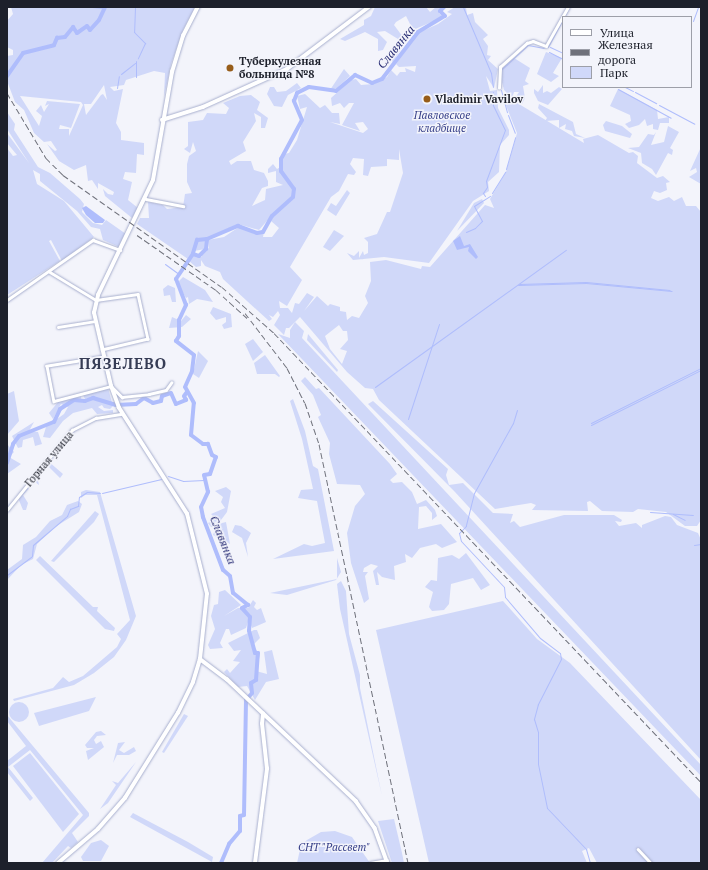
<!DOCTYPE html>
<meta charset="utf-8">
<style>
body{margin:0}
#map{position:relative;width:708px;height:870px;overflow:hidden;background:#f3f4fb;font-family:"PT Serif",serif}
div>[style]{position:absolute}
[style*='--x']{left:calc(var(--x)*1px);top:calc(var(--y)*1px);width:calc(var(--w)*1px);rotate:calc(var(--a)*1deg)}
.green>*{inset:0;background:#d0d8f9}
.round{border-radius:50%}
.water>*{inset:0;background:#afbdfc}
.stream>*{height:1px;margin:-0.5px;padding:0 0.5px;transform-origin:0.5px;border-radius:0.5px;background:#afbdfc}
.river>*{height:4px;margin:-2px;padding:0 2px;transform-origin:2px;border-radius:2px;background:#afbdfc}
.roads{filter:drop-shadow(0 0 1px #a8afce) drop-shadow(0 0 1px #a8afce)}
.street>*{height:2.5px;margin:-1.25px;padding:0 1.25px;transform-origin:1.25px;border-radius:1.25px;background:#fff}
.secondary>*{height:3.5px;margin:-1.75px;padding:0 1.75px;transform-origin:1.75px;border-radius:1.75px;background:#fff}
.rail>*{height:1px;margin-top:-0.5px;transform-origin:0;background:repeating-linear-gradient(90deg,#6f717b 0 6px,transparent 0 9px)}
.dots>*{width:11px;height:11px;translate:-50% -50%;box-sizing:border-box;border:2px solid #f3f4fb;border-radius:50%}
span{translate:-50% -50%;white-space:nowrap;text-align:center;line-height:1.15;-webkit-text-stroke:3px #f3f4fb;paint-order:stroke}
.poi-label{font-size:11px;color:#1d202b;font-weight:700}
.left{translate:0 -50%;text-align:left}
.park-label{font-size:11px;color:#38418a;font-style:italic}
.street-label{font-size:11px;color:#1d202b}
.water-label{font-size:12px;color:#272c74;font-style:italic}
.district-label{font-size:15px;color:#363c55;font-weight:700;letter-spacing:1px}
.frame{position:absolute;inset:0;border:8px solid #1d202b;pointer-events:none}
.legend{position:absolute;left:562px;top:16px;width:130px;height:72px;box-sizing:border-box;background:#f3f4fb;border:1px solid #9d9fa8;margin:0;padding:5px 7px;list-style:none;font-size:12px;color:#1d202b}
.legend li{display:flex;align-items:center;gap:8px;height:20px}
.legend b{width:20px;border:1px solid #9d9fa8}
</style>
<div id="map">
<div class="green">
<div style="clip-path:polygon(evenodd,11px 7px,195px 7px,183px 30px,171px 64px,164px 97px,165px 73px,154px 71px,126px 80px,124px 85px,110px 87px,114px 91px,123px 89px,116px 123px,121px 132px,121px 140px,144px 143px,144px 155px,137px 154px,136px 173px,125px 172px,123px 179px,132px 182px,128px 200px,138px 208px,132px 218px,105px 196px,103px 189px,108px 194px,113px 195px,114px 192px,98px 183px,98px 189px,92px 180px,88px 181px,86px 165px,74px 170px,59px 161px,47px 144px,55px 151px,57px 150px,51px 141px,44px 142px,34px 133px,24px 110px,15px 102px,7px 81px,7px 56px,13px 55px,13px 50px,7px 47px,7px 21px,13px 14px,11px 7px,104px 85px,107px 100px,103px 94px,101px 95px,86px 115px,84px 104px,91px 104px,104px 85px,11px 7px,20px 96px,81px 102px,83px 105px,69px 136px,69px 129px,59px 129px,60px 125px,71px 128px,80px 104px,47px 101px,45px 106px,49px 104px,44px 112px,41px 105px,36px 111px,42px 116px,39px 126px,20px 96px)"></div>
<div style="clip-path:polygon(375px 7px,426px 7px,430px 12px,436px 7px,443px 7px,439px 13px,443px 17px,413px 30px,406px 16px,396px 22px,394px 25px,406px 41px,393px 62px,388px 58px,399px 44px,398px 39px,385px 31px,377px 32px,387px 42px,383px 50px,378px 51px,378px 39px,365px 32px,345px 41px,340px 39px,364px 25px,364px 20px,371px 16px)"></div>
<div style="clip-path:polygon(evenodd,455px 7px,466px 7px,467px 15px,473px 13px,475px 22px,488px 35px,483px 39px,488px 46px,487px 55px,491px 56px,488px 60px,498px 69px,494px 88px,486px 76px,490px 91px,497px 90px,498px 108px,509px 130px,509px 135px,500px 145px,499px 172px,488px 182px,489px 191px,473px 201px,429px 263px,384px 257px,353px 260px,347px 253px,354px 256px,359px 251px,359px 258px,363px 251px,364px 255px,368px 253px,368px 242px,364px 238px,377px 234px,387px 212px,390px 212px,403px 173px,399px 149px,399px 160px,387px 159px,387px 166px,371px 167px,368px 176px,363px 175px,364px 159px,353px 158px,350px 164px,356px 172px,354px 175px,348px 174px,339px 191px,331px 197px,290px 267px,302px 280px,287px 306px,279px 301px,280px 308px,288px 308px,292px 313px,295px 303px,299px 304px,307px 293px,314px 297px,304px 311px,317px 296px,328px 306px,330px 304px,340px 307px,340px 311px,346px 312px,347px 320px,352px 316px,359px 318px,368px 303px,365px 296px,371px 281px,370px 262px,386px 260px,421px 269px,422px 266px,430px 267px,485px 205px,494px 208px,490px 199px,506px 172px,517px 133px,503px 98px,507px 97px,584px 143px,583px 139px,598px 135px,629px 153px,633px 152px,638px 156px,637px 163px,657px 178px,663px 176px,670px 182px,666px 183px,667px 190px,660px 193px,654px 191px,651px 198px,658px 201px,669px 197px,674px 201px,682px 197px,686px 206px,696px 206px,701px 212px,701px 520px,697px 526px,685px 526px,666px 512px,638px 509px,633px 512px,602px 511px,590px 501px,587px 502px,588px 511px,532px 510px,536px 505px,531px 503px,495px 509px,379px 400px,373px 389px,365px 388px,347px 372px,300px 317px,289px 328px,286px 328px,284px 335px,274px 325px,280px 315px,278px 311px,273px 317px,269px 315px,272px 319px,269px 321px,223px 279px,220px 272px,205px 266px,201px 260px,201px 266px,196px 267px,189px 261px,195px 254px,202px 257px,201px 253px,209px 248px,208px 240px,224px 237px,239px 227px,255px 234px,264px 232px,263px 237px,272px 237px,279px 228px,271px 221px,273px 214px,259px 230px,238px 224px,207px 238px,205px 249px,194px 251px,188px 259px,137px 224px,140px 218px,149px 218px,148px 202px,163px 205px,167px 209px,183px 207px,185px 194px,192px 193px,187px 182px,187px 164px,189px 156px,196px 151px,193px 142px,190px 153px,184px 149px,188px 146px,188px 122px,203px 120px,207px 113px,226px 114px,229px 108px,223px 103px,240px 96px,251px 95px,260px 102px,257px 110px,268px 118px,265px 128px,261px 128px,261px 117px,254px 113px,256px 121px,243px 142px,246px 151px,229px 161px,231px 165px,237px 161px,251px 161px,254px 170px,264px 173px,268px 181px,268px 186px,262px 188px,252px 206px,265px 200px,266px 189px,283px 185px,276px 182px,276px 171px,268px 173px,268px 169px,273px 164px,277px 169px,282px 166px,284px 154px,289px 153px,297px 140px,307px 107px,300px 109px,297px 96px,305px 94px,320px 108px,325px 105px,332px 113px,339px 113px,340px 124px,330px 122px,363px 133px,368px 129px,363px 122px,355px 123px,360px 131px,342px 125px,354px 103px,349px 103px,344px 108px,340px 103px,332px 106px,331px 98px,351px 80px,356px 79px,361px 85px,373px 84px,387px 77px,391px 70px,397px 76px,400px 72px,406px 72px,405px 68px,415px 72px,416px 66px,399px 67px,396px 64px,418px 33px,438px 24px,452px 14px,447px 12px,455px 7px,339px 325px,343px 331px,347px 331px,348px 340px,340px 349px,347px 351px,342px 364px,330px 349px,325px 336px,339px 325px)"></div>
<div style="clip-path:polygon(546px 52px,562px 58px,553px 73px,559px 76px,551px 82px,537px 74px)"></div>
<div style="clip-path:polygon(514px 58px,530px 68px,525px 81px,529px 84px,523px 86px,525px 98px,522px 104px,515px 98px,519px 92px,514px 92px,512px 98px,504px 90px,501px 78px,502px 68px)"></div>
<div style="clip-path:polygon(344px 69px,350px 76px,337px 88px,330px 90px)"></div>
<div style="clip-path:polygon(297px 83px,301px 88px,288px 95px,282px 107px,274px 106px,267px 94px,270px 87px,274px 87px,277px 92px,286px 91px)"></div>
<div style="clip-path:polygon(543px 85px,543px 93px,547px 91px,551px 93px,559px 87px,562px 89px,548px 105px,538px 101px,534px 93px,534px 89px,538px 92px)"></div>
<div style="clip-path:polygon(618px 89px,657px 110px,658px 119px,669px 117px,669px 123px,660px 123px,658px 130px,653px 129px,653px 124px,647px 126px,645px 119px,639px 125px,629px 128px,625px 124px,631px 121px,630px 115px,610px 106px)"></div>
<div style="clip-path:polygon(539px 104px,573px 122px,576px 134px,585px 138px,574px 136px,572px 131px,565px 129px,566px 124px,559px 128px,559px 120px,545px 121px,547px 118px,538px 108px)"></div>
<div style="clip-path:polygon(7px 112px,15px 124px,14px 130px,38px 167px,50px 173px,80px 199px,84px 204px,82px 212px,93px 223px,102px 225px,106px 220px,126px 234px,119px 247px,103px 240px,100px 229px,91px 227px,77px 211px,40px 181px,40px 174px,33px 170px,37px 184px,64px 201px,94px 237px,62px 261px,51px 240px,49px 241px,60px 261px,7px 295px,7px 148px,13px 156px,17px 155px,7px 143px,7px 133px,29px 163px,7px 129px)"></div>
<div style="clip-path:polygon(606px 121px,622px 126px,632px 134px,630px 138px,605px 131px,603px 125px)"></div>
<div style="clip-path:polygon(668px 126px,679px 132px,670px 148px,673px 150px,672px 155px,668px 153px,656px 175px,652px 169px,642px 163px,641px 153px,628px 148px,639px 147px,648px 134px,654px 135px,656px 132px,651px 145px,664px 142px)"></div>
<div style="clip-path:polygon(701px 147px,701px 184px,689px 177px,697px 172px,696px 168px,690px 171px)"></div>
<div style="clip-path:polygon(347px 190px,350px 193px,336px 216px,327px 210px,331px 203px,336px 206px)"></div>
<div style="clip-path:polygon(482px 199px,484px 203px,457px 231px,474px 203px)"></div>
<div style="clip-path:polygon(334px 230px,344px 236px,330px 251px,323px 247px)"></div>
<div style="clip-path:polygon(183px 277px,205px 290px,213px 302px,197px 299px,189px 304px,188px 297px,186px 298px,177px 283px)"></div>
<div style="clip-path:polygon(168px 285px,175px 288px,176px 302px,172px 302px,170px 295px,164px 296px,163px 289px)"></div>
<div style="clip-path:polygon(213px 307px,231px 314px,232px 327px,224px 329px,222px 325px,226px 322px,226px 317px,216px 320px,210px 313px)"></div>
<div style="clip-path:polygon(186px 315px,191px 319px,182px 327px,169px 328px,172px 317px,181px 321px)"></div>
<div style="clip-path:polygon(295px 322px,304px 331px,302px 338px,701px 765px,701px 776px,278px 334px,290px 338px,290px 330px)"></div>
<div style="clip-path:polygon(308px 334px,338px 370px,337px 372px,307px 340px)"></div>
<div style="clip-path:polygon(253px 339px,263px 352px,253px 361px,245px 344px)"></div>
<div style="clip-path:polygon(198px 351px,208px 361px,199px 378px,193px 374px)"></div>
<div style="clip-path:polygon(265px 355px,280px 376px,279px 377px,275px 374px,257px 374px,254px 363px)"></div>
<div style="clip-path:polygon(305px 377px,316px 389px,319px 388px,390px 464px,397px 474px,390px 480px,393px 483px,402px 482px,412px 492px,417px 504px,426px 500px,435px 510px,437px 516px,432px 520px,432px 513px,426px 506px,419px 507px,418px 529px,441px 524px,457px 542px,442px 548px,436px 544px,420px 548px,412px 558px,405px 554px,406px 562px,394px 566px,395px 580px,382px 577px,377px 572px,379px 585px,376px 585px,373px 571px,378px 566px,371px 564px,364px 568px,363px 572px,368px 572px,365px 576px,369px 599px,364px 603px,351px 563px,347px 533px,355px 506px,365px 494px,360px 485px,337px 484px,329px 454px,330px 443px,318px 417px,321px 415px,313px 395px,301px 381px)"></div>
<div style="clip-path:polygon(108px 388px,113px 406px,110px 409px,104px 408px,102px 405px,98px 407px,104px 411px,113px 410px,113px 413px,97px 414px,92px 408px,73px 413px,63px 421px,50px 438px,43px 437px,46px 427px,64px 414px,68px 407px,61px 404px,53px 419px,49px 413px,58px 402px,81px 395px,81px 401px,85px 401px,90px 398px,85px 399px,83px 395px)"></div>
<div style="clip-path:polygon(14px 391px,19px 421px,7px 435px,7px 394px)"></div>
<div style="clip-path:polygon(293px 399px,305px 431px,313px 466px,318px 469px,334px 551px,273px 559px,304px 544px,312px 546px,325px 543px,317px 501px,298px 498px,301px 490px,313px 489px,302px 439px,290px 401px)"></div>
<div style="clip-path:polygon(373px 401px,448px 469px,446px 475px,449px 485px,463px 483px,493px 513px,513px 514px,510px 523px,514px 521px,520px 527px,564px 515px,614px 515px,622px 520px,621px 522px,615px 521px,619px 526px,636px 523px,642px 528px,642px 525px,665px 516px,671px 517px,677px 525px,698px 533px,701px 540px,701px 760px,455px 492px,368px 404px)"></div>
<div style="clip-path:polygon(34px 422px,29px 431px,38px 432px,42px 444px,35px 446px,33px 437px,23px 440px,22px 447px,18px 448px,12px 436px)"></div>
<div style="clip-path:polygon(7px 444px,14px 452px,9px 457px,21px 464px,7px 474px)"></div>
<div style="clip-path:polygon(48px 461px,63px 474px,60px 478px,47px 465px,38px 480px,39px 485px,35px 482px,23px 495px,28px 503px,26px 510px,23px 510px,18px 498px)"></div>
<div style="clip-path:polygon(226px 487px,231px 491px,227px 512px,218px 524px,226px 522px,230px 544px,213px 535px,216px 527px,211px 527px,208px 523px,216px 519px,211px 514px,225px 508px,221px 502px,223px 497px,215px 491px)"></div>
<div style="clip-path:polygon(86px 490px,100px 492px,136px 616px,126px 640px,114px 657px,94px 673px,74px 685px,14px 701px,13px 699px,53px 688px,63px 677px,69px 682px,83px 676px,117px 647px,121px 639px,117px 634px,130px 620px,97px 495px,85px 495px,81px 498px,81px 492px)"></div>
<div style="clip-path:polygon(78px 501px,82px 504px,79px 512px,55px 527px,37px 544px,33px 559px,21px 565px,7px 580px,7px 570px,22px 559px,23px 545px,36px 537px,50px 521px,62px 515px,67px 505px)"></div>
<div style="clip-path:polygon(95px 511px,99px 514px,94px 522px,54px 562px,51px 561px)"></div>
<div style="clip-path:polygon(235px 525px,241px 526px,251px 533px,246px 543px,248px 557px,242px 538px,232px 532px)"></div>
<div style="clip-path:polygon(466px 553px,490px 585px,481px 590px,473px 578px,451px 584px,449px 604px,444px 610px,432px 611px,429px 607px,433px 592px,425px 587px,431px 580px,437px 581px,438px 558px,452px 555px,459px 559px)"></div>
<div style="clip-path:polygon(40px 556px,93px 607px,98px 607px,97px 611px,115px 628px,114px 631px,105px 629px,36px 560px)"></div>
<div style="clip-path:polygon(337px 558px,341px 572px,336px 580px,287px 595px,270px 593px,337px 579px)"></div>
<div style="clip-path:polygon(341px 581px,346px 591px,349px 634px,360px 675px,360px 688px,382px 796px,340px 609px,337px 584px)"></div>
<div style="clip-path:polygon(225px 590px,241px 605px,224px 616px,238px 608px,248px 608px,253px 600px,256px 603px,254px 607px,257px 610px,261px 608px,266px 622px,252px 628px,249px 619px,246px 628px,231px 635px,229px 629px,226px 629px,220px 643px,223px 648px,210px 649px,208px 645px,215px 629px,211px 616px,214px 605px,218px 604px,219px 592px)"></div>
<div style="clip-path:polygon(503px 601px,537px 639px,570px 663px,701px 800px,701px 863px,597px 863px,589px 848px,582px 851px,587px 863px,429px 863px,376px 630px)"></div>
<div style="clip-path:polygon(254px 630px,257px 630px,260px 638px,253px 645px,260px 655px,256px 671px,267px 674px,264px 652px,272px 650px,279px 679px,266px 682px,255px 700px,247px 686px,238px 687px,224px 672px,227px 669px,230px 673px,240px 662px,233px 661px,241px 650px,234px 651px,228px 643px)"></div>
<div style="clip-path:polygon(96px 697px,89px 711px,39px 726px,34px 713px)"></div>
<div class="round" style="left:9px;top:702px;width:20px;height:20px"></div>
<div style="clip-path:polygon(184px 714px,188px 716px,164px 753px,162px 752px)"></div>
<div style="clip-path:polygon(7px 715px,89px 813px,89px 816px,72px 833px,78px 842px,71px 848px,68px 846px,52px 863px,42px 863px,83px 815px,30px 750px,8px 767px,33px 798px,30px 801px,7px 772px,7px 761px,26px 746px,7px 721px)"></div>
<div style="clip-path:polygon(101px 731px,106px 735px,97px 736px,94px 740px,96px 744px,101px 741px,104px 747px,88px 760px,86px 751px,94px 748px,87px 748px,85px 745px,96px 732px)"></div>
<div style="clip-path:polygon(125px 742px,119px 750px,124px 753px,134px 747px,136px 751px,129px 755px,117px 755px,113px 763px,118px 743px)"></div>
<div style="clip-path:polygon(30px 753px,79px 814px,63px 832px,13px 766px)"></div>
<div style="clip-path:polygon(136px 762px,108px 803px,100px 809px,116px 785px,112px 781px,118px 783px)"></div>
<div style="clip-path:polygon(133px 813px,188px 842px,213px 857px,212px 862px,130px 817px)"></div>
<div style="clip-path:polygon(394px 819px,402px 853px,404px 863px,392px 863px,378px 821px)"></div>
<div style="clip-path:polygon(335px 831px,352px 837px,370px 863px,297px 863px,301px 845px,307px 840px,321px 832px)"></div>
<div style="clip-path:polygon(101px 840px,109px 846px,101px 861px,83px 861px,81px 857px,91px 843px)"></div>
</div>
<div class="water">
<div style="clip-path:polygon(86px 206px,105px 220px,103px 223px,95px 223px,86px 215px,82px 208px)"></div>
<div style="clip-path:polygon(460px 236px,464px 246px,470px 244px,478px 257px,476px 259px,468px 251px,469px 247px,457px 250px,453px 241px)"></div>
</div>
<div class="stream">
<div style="--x:80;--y:7;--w:7;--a:0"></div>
<div style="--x:92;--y:7;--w:12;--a:5"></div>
<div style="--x:135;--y:7;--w:25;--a:92"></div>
<div style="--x:134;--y:32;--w:16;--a:45"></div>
<div style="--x:145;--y:43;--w:17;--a:115"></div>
<div style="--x:463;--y:7;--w:72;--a:67"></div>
<div style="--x:491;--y:73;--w:14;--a:82"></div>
<div style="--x:564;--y:17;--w:11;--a:-63"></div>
<div style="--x:693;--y:21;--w:15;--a:-70"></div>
<div style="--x:548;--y:47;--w:32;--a:-62"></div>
<div style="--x:550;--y:47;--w:14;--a:25"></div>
<div style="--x:549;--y:52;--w:16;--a:27"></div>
<div style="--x:501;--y:70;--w:37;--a:-43"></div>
<div style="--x:528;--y:45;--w:16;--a:11"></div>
<div style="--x:121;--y:74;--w:18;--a:-38"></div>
<div style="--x:136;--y:77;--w:16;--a:-90"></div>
<div style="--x:625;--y:87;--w:9;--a:27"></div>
<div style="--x:117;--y:88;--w:12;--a:-81"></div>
<div style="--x:618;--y:89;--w:60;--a:28.7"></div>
<div style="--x:501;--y:90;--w:23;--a:75"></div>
<div style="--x:635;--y:92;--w:24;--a:28"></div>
<div style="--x:659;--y:105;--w:40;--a:28"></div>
<div style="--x:508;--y:115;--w:19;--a:69"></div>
<div style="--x:506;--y:169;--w:33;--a:-74"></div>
<div style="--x:492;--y:193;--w:25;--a:-58"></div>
<div style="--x:485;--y:196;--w:4;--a:-124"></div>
<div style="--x:483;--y:193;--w:7;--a:-56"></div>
<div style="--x:487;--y:187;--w:6;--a:-99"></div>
<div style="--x:486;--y:181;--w:54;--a:-69.6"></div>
<div style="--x:505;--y:130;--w:28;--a:-116"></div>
<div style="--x:493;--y:105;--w:13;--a:-90"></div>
<div style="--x:466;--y:232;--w:10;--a:-24"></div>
<div style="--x:475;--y:228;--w:10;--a:-45"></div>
<div style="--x:482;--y:221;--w:17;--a:-118"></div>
<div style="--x:474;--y:206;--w:19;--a:-32"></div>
<div style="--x:165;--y:264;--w:17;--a:36"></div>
<div style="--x:519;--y:284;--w:67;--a:-1.7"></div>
<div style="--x:586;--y:282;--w:84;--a:5.4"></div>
<div style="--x:518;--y:285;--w:68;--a:-1.7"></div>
<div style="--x:586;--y:283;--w:86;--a:5.3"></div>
<div style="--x:375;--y:387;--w:235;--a:-35.7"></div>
<div style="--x:517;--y:410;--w:14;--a:107"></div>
<div style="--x:513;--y:423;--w:80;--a:119.1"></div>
<div style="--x:474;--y:493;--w:34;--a:104"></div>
<div style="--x:466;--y:526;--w:10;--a:135"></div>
<div style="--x:459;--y:533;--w:8;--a:76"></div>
<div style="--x:461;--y:541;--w:63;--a:46.9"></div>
<div style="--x:504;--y:587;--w:10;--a:84"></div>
<div style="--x:505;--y:597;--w:54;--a:49.5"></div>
<div style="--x:540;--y:638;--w:25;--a:37"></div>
<div style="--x:560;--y:653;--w:6;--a:81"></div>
<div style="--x:561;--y:659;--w:51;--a:117.1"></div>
<div style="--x:538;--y:704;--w:16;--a:105"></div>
<div style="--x:534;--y:719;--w:14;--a:73"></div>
<div style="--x:538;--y:732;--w:32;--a:90"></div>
<div style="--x:538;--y:764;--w:45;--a:78.4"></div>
<div style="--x:547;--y:808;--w:57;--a:46.4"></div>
<div style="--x:586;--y:849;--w:15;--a:74"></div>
<div style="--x:408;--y:419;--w:100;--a:-71.9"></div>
<div style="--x:591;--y:423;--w:123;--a:-26.6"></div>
<div style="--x:591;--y:425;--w:123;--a:-26.6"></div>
<div style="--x:168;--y:476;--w:16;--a:18"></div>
<div style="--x:183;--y:481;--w:21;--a:-3"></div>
<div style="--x:102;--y:493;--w:61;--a:-13.3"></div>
<div style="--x:650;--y:512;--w:43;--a:4"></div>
<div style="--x:673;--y:514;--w:13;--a:27"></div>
<div style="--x:694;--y:545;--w:7;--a:-8"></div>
<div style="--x:7;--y:575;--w:31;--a:-37"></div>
<div style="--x:32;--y:556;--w:11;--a:-85"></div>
<div style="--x:33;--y:545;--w:45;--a:-40.5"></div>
<div style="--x:67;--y:516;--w:8;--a:-67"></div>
<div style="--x:70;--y:509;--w:9;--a:-21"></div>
<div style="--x:78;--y:506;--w:9;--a:-84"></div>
<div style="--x:79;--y:497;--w:9;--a:-32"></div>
<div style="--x:87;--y:492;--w:13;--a:4"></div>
</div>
<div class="river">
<div style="--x:7;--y:76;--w:28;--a:-55"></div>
<div style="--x:23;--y:53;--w:32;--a:-14"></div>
<div style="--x:54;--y:45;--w:8;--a:-67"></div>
<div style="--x:57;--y:38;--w:8;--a:-7"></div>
<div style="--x:65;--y:37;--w:13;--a:-51"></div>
<div style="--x:73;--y:27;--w:7;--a:56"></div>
<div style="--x:77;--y:33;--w:12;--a:-35"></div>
<div style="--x:87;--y:26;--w:5;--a:53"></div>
<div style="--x:90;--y:30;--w:13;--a:-48"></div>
<div style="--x:99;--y:20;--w:14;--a:-65"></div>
<div style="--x:193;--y:253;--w:14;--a:-73"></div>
<div style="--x:197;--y:240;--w:10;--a:-6"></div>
<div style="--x:7;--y:463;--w:20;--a:-72"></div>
<div style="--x:13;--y:444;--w:10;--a:-53"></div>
<div style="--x:19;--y:436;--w:38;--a:-22"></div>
<div style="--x:54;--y:422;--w:14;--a:-65"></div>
<div style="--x:60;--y:409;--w:17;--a:-33"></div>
<div style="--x:74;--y:400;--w:11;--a:5"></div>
<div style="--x:85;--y:401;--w:9;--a:-21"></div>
<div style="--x:93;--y:398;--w:24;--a:17"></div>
<div style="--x:116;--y:405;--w:20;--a:-3"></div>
<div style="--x:136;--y:404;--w:10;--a:-37"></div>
<div style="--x:144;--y:398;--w:10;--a:29"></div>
<div style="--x:153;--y:403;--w:8;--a:-14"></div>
<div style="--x:161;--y:401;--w:5;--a:-79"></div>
<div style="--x:162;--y:396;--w:9;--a:-18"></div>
<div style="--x:171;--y:393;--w:12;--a:66"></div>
<div style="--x:176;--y:404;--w:11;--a:-22"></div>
<div style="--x:186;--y:400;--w:4;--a:-117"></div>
<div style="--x:184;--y:396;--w:5;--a:-53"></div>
<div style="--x:221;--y:863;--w:21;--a:-67"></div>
<div style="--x:229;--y:844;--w:17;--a:-50"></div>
<div style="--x:240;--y:831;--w:15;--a:-90"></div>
<div style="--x:240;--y:816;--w:4;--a:-14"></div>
<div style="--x:244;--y:815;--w:115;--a:-89"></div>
<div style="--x:246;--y:700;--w:9;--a:-49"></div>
<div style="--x:252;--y:693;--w:10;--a:-96"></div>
<div style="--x:251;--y:683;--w:6;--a:-31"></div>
<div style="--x:256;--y:680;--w:27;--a:-86"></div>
<div style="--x:258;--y:653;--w:3;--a:180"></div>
<div style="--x:255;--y:653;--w:23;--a:-105"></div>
<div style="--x:249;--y:631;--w:14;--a:-86"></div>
<div style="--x:250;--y:617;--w:12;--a:-132"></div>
<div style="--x:242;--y:608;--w:7;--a:-27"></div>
<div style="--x:248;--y:605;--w:19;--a:-141"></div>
<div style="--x:233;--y:593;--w:17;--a:-100"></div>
<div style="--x:230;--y:576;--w:9;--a:-139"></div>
<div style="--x:223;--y:570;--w:57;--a:-110.7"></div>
<div style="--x:203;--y:517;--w:10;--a:-101"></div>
<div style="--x:201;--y:507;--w:17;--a:-65"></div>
<div style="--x:208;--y:492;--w:17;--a:-103"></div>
<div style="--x:204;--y:475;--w:6;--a:-9"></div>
<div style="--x:210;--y:474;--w:18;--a:-71"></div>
<div style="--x:216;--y:457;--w:4;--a:-153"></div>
<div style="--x:212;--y:455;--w:12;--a:-110"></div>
<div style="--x:208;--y:444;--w:5;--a:180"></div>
<div style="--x:203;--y:444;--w:15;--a:-143"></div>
<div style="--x:191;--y:435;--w:32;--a:-85"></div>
<div style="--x:194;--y:403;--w:18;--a:-119"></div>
<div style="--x:185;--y:387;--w:17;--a:-66"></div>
<div style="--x:192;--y:371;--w:16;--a:-83"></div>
<div style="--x:194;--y:355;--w:23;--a:-142"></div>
<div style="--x:176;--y:341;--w:6;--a:-59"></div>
<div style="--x:179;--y:336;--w:16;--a:-90"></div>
<div style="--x:179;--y:320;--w:17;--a:-65"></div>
<div style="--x:186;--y:305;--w:28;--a:-111"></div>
<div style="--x:176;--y:279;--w:30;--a:-56"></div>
<div style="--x:193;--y:254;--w:6;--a:18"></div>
<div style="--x:199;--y:256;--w:10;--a:-45"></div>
<div style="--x:206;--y:249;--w:10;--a:-84"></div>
<div style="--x:207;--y:239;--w:34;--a:-23"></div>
<div style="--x:238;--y:226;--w:20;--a:20"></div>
<div style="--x:257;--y:233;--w:6;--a:-9"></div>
<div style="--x:263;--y:232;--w:18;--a:-61"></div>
<div style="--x:272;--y:216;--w:28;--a:-42"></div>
<div style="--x:293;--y:197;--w:8;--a:-83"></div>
<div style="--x:294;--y:189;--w:22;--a:-126"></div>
<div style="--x:281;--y:171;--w:12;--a:-90"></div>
<div style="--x:281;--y:159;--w:44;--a:-61.7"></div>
<div style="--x:302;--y:120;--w:21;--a:-113"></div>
<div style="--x:294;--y:101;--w:9;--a:-69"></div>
<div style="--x:297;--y:93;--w:13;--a:-27"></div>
<div style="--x:309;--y:87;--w:27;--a:8"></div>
<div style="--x:336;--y:91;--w:25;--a:-40"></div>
<div style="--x:355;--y:75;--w:19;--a:25"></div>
<div style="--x:372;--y:83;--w:11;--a:-22"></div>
<div style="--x:382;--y:79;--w:59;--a:-52.5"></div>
<div style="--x:418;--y:32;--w:31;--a:-31"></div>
<div style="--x:445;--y:16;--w:7;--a:-135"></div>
<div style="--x:440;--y:11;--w:6;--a:-45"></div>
</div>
<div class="roads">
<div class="street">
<div style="--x:499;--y:88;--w:21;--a:-87"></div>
<div style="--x:500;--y:67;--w:36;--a:-42"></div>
<div style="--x:527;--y:43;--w:6;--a:-18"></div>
<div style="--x:533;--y:41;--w:14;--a:21"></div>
<div style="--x:546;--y:46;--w:45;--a:-60.6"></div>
<div style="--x:146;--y:199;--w:38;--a:11"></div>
<div style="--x:50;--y:272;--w:54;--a:31.3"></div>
<div style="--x:96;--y:300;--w:42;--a:-8.1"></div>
<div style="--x:138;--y:294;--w:46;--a:77.5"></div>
<div style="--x:148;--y:339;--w:47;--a:166.6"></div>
<div style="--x:7;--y:300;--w:105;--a:-34.9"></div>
<div style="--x:93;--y:240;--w:29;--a:20"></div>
<div style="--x:58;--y:327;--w:37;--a:-9"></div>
<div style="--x:104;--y:357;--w:58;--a:171"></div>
<div style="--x:47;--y:366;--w:36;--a:79"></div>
<div style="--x:54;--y:401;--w:59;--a:-14.7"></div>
<div style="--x:111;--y:386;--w:16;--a:45"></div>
<div style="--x:122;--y:397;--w:27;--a:-6"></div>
<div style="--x:149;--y:394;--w:17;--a:-13"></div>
<div style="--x:166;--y:390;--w:9;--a:-54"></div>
<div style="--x:7;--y:510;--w:103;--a:-50.9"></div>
<div style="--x:72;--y:430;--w:27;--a:-27"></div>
<div style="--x:96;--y:418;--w:26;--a:-9"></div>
<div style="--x:638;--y:849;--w:19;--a:47"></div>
<div style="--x:370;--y:863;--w:17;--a:-10"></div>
</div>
<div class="secondary">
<div style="--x:162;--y:120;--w:43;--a:-17.6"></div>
<div style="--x:203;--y:107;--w:92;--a:-24.3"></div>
<div style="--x:287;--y:69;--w:103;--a:-37.1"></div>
<div style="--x:200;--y:659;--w:34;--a:37"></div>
<div style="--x:227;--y:679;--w:178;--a:43.4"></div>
<div style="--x:356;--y:801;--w:33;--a:55"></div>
<div style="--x:375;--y:828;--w:37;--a:70"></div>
<div style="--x:58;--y:863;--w:52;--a:-40.4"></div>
<div style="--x:98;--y:829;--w:41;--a:-48.9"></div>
<div style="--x:125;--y:798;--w:100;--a:-58.1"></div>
<div style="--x:178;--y:713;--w:34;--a:-64"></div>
<div style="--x:193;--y:682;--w:24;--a:-73"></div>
<div style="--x:200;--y:659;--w:65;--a:-83.9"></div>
<div style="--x:207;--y:594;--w:82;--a:-104"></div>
<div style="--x:187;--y:514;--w:126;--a:-122.7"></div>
<div style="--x:119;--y:408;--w:23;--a:-110"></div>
<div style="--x:111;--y:386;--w:75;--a:-103.1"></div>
<div style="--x:94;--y:313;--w:18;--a:-77"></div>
<div style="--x:98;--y:295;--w:127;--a:-64.4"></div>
<div style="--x:153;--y:180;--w:110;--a:-80"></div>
<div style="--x:172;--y:72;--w:38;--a:-73"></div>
<div style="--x:183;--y:36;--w:33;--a:-63"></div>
<div style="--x:255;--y:863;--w:95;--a:-82.7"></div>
<div style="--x:267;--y:769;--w:45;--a:-96.3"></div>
<div style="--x:262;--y:724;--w:10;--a:-84"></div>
</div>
</div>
<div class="rail">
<div style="--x:7;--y:93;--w:76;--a:59"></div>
<div style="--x:46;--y:158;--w:24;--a:45"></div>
<div style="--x:63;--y:175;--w:194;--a:35.2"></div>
<div style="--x:222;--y:287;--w:69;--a:41.5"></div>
<div style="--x:274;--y:333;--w:620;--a:46.44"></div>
<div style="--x:137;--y:235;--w:96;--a:34.8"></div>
<div style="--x:216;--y:290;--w:42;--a:42.1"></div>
<div style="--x:245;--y:313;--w:69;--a:52.6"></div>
<div style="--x:287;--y:368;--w:39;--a:63"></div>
<div style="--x:305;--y:403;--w:43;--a:71.1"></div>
<div style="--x:319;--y:444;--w:428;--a:78"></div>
</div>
<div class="dots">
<div style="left:230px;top:68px;background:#975d1a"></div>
<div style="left:427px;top:99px;background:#975d1a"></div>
</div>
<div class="poi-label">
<span class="left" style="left:239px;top:68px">Туберкулезная<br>больница №8</span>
<span class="left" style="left:435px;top:99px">Vladimir Vavilov</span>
</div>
<div class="park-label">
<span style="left:442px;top:122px">Павловское<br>кладбище</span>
<span style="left:334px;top:847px">СНТ "Рассвет"</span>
</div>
<div class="street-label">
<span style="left:49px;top:459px;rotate:-50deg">Горная улица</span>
</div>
<div class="water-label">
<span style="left:396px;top:47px;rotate:-51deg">Славянка</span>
<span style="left:223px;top:540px;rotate:68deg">Славянка</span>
</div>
<div class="district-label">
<span style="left:123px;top:364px">ПЯЗЕЛЕВО</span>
</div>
<div class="frame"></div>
<ul class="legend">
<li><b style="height:5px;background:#fff"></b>Улица</li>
<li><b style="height:5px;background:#6f717b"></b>Железная дорога</li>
<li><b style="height:11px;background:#d0d8f9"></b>Парк</li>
</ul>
</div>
